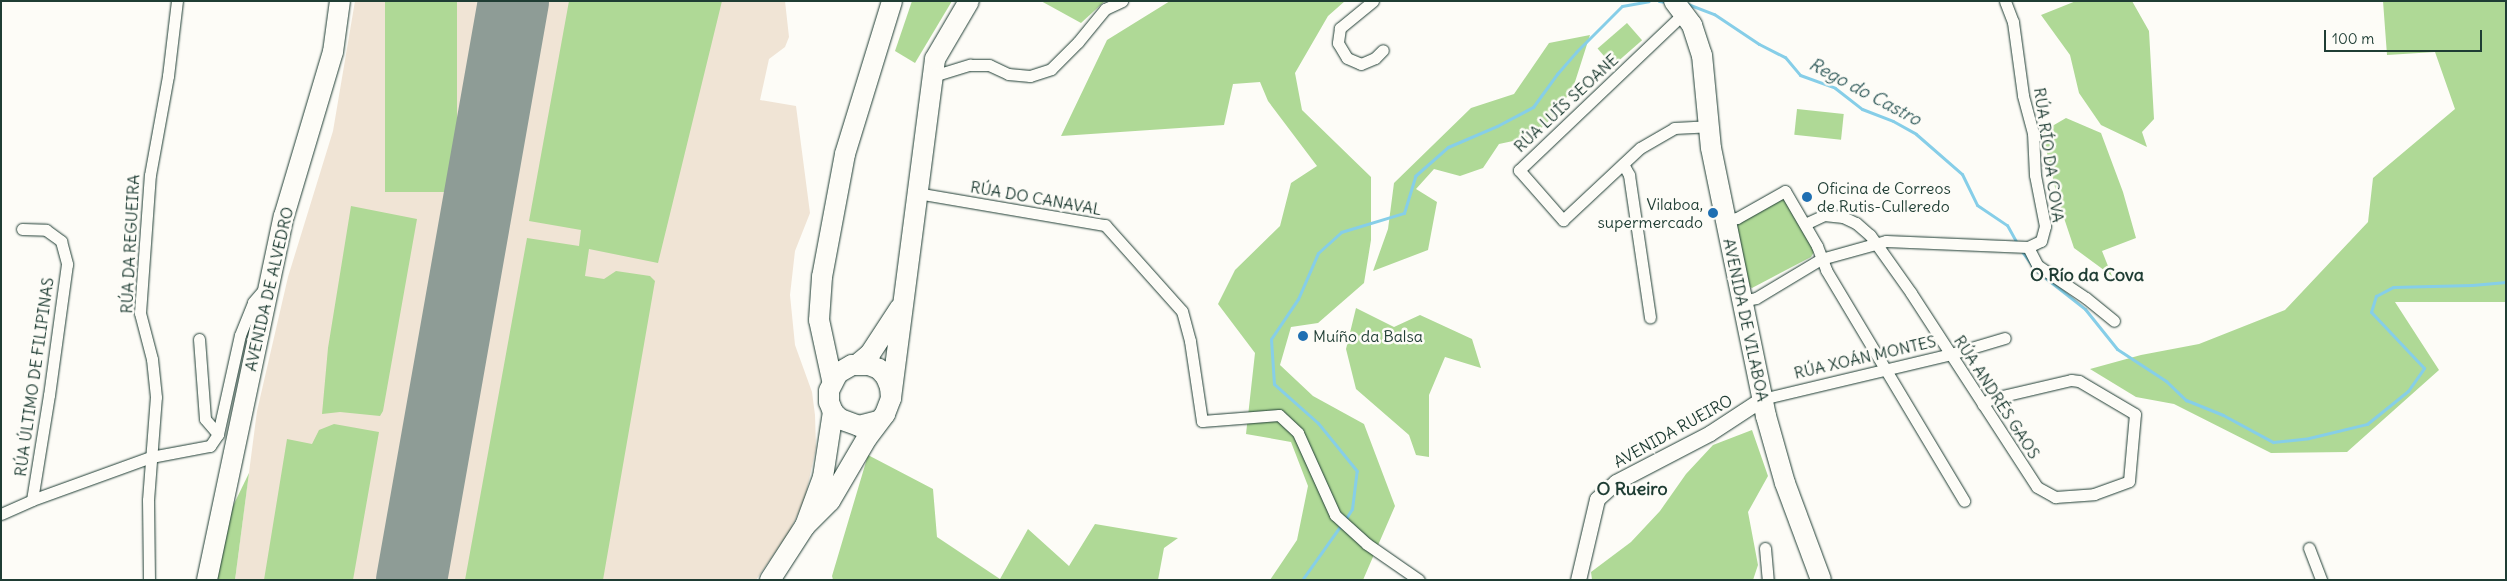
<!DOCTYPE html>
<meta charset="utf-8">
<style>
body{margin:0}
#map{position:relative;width:2507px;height:581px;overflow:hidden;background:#fdfcf7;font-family:Delius,sans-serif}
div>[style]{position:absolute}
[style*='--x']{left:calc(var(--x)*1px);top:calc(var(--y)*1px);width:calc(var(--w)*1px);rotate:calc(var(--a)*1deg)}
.built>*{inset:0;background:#f0e4d5}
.green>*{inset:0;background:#afd996;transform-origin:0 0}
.stream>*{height:3px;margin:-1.5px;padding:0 1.5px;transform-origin:1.5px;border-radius:1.5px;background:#86cee8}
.runway>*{height:71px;margin:-35.5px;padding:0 35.5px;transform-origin:35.5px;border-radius:35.5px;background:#8e9c96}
.roads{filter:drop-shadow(0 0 1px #1f3d34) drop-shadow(0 0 1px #1f3d34)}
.street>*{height:11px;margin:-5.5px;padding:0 5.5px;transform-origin:5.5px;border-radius:5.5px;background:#fdfcf7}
.secondary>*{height:15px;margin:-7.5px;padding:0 7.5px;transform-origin:7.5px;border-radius:7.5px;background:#fdfcf7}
.highway>*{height:20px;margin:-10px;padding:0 10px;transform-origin:10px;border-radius:10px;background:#fdfcf7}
.dots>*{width:14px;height:14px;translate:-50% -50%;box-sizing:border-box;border:2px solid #fdfcf7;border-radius:50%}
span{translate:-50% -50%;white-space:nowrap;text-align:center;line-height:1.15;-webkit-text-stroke:5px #fdfcf7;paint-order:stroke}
.street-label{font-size:16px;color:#1f3d34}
.poi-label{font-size:16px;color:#1f3d34}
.left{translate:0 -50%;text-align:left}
.right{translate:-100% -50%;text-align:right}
.water-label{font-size:18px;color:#396161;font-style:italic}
.neighbourhood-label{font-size:18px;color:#1f3d34;font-weight:700}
.frame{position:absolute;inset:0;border:2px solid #1f3d34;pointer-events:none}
.scale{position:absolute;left:2324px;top:30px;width:158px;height:22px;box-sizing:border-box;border:2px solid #1f3d34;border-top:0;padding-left:6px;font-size:15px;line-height:18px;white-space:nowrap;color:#1f3d34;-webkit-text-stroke:4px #fdfcf7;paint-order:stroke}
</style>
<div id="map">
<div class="built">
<div style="clip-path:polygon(355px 1px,785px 1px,789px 37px,785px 47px,769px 59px,760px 100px,796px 106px,810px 213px,795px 251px,790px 295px,795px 345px,812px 392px,815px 415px,816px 448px,805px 498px,790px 531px,756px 580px,235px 580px,257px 411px,288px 277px,333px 131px)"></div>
</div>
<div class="green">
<div style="left:385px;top:1px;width:72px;height:191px"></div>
<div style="clip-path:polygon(569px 1px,722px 1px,658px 263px,589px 249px,585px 276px,604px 279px,616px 271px,650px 276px,655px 281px,603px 580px,465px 580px,527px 238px,579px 246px,581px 230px,529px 221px)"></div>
<div style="clip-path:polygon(912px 1px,952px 1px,915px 63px,895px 51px)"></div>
<div style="clip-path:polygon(1041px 1px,1105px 1px,1081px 23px)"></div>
<div style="clip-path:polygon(1170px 1px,1345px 1px,1328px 16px,1295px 73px,1302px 110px,1371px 177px,1371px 240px,1364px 283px,1318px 323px,1291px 327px,1280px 365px,1313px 396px,1364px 424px,1395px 506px,1363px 580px,1270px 580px,1297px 540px,1308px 486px,1291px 442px,1246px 434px,1255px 353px,1218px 304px,1235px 270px,1280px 226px,1291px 183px,1317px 166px,1268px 101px,1260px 82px,1233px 84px,1224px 125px,1061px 136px,1107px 40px)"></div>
<div style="clip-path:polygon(2076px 1px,2132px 1px,2149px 31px,2154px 119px,2142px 132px,2147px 147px,2101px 125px,2079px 93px,2070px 55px,2041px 15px)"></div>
<div style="clip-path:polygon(2383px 1px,2506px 1px,2506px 302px,2395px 302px,2439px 370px,2347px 452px,2271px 453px,2174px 404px,2136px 397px,2090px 369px,2141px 355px,2199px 344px,2285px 310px,2368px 222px,2373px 178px,2455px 109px,2435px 52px,2387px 55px)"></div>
<div style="left:1627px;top:23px;width:23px;height:39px;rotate:49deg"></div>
<div style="clip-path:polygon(1590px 35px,1574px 85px,1557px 113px,1532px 137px,1499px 144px,1483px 168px,1460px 176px,1434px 169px,1416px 189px,1437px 202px,1428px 250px,1373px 271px,1388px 229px,1394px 183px,1471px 108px,1514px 94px,1549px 43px)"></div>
<div style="left:1797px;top:109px;width:47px;height:26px;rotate:6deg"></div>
<div style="clip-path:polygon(2066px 118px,2101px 133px,2123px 192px,2136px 238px,2102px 251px,2112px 276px,2074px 248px,2058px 200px,2042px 132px)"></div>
<div style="clip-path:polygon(1782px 199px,1786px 199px,1813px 246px,1814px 252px,1811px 257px,1752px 288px,1744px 283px,1737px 226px,1739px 221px)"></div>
<div style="clip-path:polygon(351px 206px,417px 219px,383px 411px,380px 416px,340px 412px,322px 414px,328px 348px)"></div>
<div style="clip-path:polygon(1356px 308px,1394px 327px,1420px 315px,1472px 339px,1481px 368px,1445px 357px,1429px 395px,1429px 457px,1416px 455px,1409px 435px,1356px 389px,1346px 349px)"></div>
<div style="clip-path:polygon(334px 424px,379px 432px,353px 580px,264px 580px,287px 439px,312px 444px,319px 430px)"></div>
<div style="clip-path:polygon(1752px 430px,1768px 476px,1748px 512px,1758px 565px,1753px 580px,1592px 580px,1591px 572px,1631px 542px,1660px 511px,1686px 474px,1713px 445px)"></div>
<div style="clip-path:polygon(868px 455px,933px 489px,937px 537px,1000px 579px,1028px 529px,1069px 566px,1095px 524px,1178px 538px,1164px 548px,1158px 580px,833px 580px,832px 576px)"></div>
<div style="clip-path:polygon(249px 473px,235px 580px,214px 580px,232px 508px)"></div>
</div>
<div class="stream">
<div style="--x:1659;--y:1;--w:7;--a:8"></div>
<div style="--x:1685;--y:3;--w:31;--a:21"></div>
<div style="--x:1714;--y:14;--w:54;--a:33.7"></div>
<div style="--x:1759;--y:44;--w:29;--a:27"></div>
<div style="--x:1785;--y:57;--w:23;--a:50"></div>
<div style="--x:1800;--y:75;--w:37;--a:20"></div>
<div style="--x:1835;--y:88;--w:34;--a:38"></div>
<div style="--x:1862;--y:109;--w:33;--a:21"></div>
<div style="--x:1893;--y:121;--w:26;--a:29"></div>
<div style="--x:1916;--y:134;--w:61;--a:41"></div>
<div style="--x:1962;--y:174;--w:34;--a:64"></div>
<div style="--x:1977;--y:205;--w:36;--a:34"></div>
<div style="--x:2007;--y:225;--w:21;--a:61"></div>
<div style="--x:2021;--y:250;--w:19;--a:54"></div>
<div style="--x:2038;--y:272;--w:60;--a:38.2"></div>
<div style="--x:2085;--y:309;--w:51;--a:51.3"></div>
<div style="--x:2117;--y:349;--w:59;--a:33.1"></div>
<div style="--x:2166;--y:381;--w:28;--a:44"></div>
<div style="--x:2186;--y:400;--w:40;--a:22"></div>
<div style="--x:2223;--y:415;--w:57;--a:28.4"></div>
<div style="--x:2273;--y:442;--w:36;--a:-6"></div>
<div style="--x:2309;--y:438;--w:60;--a:-13.6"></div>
<div style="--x:2367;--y:424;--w:53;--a:-38.8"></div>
<div style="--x:2408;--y:391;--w:28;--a:-55"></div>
<div style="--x:2424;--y:368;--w:77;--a:-133.4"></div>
<div style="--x:2371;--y:312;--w:17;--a:-73"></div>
<div style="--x:2376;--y:296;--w:19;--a:-28"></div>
<div style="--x:2393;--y:287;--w:79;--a:-1.5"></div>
<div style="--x:2472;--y:285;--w:34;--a:-5"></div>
<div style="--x:1345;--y:520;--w:13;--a:-58"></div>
<div style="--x:1352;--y:509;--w:38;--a:-83"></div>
<div style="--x:1357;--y:471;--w:62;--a:-129.1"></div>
<div style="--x:1318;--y:423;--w:59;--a:-138.4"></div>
<div style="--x:1274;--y:384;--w:45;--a:-93.8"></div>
<div style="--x:1271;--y:339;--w:48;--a:-56"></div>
<div style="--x:1298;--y:299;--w:50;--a:-66.5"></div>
<div style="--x:1318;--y:253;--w:31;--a:-42"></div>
<div style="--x:1341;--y:232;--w:66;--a:-16.8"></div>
<div style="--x:1404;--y:213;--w:39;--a:-73"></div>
<div style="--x:1415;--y:176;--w:44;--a:-41.3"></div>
<div style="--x:1448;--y:147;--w:53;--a:-23.2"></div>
<div style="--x:1497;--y:126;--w:41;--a:-27.8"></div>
<div style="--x:1533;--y:107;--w:41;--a:-54"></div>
<div style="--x:1557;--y:74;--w:29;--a:-49"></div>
<div style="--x:1576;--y:52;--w:65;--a:-45"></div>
<div style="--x:1622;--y:6;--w:27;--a:-10"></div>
<div style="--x:1302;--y:580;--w:67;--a:-54.7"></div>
</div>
<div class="runway">
<div style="--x:411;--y:580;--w:588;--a:-80.01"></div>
</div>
<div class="roads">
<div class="street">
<div style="--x:1373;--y:1;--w:43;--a:140.7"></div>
<div style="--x:1340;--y:28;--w:15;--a:98"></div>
<div style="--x:1338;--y:43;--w:17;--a:59"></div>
<div style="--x:1347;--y:58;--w:15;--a:23"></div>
<div style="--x:1361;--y:64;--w:15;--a:-23"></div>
<div style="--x:1375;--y:58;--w:11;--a:-45"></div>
<div style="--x:1684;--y:13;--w:228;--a:136.4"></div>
<div style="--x:1519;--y:170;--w:67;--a:48.7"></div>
<div style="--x:1563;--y:220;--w:105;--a:-43.1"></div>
<div style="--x:1640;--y:148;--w:39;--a:-30"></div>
<div style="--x:1674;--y:128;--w:34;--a:-3"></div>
<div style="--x:933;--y:76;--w:39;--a:-17"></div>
<div style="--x:970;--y:65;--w:19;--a:0"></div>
<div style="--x:989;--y:65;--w:21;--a:25"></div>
<div style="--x:1008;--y:74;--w:22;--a:5"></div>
<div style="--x:1030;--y:76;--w:22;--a:-18"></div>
<div style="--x:1051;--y:69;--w:38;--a:-45"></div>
<div style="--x:1078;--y:42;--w:43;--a:-50.7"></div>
<div style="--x:1105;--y:9;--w:19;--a:-25"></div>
<div style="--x:1623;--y:164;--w:13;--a:61"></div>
<div style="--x:1629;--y:175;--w:144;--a:81.6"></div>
<div style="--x:917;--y:193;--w:191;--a:9.7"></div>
<div style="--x:1105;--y:225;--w:115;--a:48.2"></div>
<div style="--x:1182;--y:311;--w:31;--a:75"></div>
<div style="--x:1190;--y:341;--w:81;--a:81.5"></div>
<div style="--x:1202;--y:421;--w:77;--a:-4.5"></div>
<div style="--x:1279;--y:415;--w:26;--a:43"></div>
<div style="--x:1298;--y:433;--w:90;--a:65.7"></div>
<div style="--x:1335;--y:515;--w:43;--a:42.2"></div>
<div style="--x:1367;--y:544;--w:63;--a:34.7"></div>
<div style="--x:1726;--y:220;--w:11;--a:-10"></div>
<div style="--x:1737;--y:218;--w:55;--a:-29.4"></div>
<div style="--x:1785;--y:191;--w:64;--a:59.8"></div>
<div style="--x:1817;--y:246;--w:26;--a:69"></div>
<div style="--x:1826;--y:270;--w:269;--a:59.1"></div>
<div style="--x:1805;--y:224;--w:21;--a:-25"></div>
<div style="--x:1824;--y:215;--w:19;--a:6"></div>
<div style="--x:1843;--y:217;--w:14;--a:25"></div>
<div style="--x:1856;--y:223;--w:18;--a:41"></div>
<div style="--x:1870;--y:235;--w:71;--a:54.7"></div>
<div style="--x:1911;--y:293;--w:231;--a:57"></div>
<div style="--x:2037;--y:487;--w:21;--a:29"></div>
<div style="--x:2055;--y:497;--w:39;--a:-4"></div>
<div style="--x:2094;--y:494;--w:37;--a:-20"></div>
<div style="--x:2129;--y:481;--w:67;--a:-84.9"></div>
<div style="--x:2135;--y:414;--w:65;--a:-149.5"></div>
<div style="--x:2079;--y:381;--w:8;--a:-173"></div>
<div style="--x:2071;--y:380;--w:83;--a:166.8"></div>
<div style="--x:1990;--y:399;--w:9;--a:144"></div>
<div style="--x:22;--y:229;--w:24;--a:2"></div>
<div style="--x:46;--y:230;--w:19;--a:36"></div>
<div style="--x:61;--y:241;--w:24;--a:75"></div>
<div style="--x:67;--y:264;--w:132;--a:97.8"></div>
<div style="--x:49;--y:395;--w:106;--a:99.2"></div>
<div style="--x:2028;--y:247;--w:20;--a:63"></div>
<div style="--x:2037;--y:265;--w:59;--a:34"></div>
<div style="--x:2086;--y:298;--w:36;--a:39"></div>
<div style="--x:1741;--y:301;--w:15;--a:-11"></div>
<div style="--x:1756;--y:298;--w:76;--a:-31"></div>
<div style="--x:1821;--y:259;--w:67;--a:-15.5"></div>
<div style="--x:1886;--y:241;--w:142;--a:2.4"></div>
<div style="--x:2028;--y:247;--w:14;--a:-25"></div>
<div style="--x:2041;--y:241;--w:16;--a:-75"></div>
<div style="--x:2045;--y:226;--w:52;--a:-101.1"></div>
<div style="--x:2035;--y:175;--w:42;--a:-92.7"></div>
<div style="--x:2033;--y:133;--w:39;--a:-105"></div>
<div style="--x:2023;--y:95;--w:74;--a:-97.8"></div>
<div style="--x:2013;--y:22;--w:22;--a:-111"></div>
<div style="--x:199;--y:339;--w:80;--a:85.7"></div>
<div style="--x:205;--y:419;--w:20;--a:49"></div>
<div style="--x:1762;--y:399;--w:194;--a:-13.4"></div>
<div style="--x:1951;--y:354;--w:56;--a:-16.5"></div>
<div style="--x:1;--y:514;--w:34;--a:-24"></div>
<div style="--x:32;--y:500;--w:127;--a:-19.9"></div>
<div style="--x:151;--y:457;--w:60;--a:-10.6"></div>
<div style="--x:210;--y:446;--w:14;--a:-56"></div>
<div style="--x:218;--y:434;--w:101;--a:-77.5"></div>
<div style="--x:240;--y:335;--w:35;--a:-68"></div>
<div style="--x:253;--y:302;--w:21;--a:-49"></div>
<div style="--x:1765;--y:548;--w:32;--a:85"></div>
<div style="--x:2309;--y:548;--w:34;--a:69"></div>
<div style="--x:149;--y:580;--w:80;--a:-90.7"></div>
<div style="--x:148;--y:500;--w:103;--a:-85.6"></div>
<div style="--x:156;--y:397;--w:38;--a:-96"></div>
<div style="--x:152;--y:359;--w:48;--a:-104.6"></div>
<div style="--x:140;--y:313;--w:138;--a:-85.9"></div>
<div style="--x:150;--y:175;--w:101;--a:-79.7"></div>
<div style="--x:168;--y:76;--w:76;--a:-83.2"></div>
</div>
<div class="secondary">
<div style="--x:1578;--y:580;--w:83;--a:-76.8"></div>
<div style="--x:1597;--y:499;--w:25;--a:-42"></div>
<div style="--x:1616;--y:482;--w:106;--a:-27.5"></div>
<div style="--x:1710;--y:433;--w:62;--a:-33.2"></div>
</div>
<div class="highway">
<div style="--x:1674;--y:1;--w:30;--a:53"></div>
<div style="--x:1692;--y:25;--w:32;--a:72"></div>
<div style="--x:1702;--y:55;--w:93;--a:84.5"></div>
<div style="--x:1711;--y:148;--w:274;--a:78.4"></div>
<div style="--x:1766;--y:416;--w:70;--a:74.2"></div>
<div style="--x:1785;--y:483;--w:103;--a:69.6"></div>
<div style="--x:858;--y:364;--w:16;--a:-40"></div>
<div style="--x:870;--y:354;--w:55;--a:-56.9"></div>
<div style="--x:832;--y:380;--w:61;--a:-102.2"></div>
<div style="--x:819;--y:320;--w:43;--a:-86"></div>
<div style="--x:822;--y:277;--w:125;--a:-79.4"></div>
<div style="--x:845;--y:154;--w:160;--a:-72.9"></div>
<div style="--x:891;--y:398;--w:342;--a:-82.6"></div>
<div style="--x:935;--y:59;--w:67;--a:-59.6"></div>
<div style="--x:805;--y:526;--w:35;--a:-45"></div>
<div style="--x:830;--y:501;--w:73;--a:-59.6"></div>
<div style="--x:867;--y:438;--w:30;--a:-53"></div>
<div style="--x:885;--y:414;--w:17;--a:-69"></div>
<div style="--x:891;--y:398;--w:11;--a:-95"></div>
<div style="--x:890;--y:387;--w:11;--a:-112"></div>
<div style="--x:886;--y:377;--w:11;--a:-131"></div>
<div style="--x:879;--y:369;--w:11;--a:-158"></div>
<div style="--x:869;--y:365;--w:17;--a:180"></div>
<div style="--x:852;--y:365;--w:16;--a:150"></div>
<div style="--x:838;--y:373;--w:20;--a:117"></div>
<div style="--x:829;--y:391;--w:11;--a:90"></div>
<div style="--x:829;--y:402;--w:11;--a:68"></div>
<div style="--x:833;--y:412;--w:10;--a:45"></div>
<div style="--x:840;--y:419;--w:20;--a:20"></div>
<div style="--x:859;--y:426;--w:20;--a:-15"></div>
<div style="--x:207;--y:580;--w:372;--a:-78.1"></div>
<div style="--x:284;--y:216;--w:171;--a:-73.4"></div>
<div style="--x:333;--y:52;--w:51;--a:-82.2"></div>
<div style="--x:770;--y:580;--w:64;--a:-57.1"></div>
<div style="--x:805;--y:526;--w:52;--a:-69.8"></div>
<div style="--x:823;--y:477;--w:66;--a:-81.3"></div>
</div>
</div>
<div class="dots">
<div style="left:1807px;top:197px;background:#1f6fb2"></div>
<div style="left:1713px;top:213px;background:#1f6fb2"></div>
<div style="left:1303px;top:336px;background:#1f6fb2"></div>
</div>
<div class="street-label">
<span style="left:1566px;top:103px;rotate:-43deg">RÚA LUÍS SEOANE</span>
<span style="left:2049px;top:155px;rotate:82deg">RÚA RÍO DA COVA</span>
<span style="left:1036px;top:198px;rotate:10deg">RÚA DO CANAVAL</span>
<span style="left:130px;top:244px;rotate:-87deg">RÚA DA REGUEIRA</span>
<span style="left:269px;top:289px;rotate:-77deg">AVENIDA DE ALVEDRO</span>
<span style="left:1746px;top:320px;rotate:78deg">AVENIDA DE VILABOA</span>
<span style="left:1865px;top:357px;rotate:-13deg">RÚA XOÁN MONTES</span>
<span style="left:34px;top:377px;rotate:-82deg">RÚA ÚLTIMO DE FILIPINAS</span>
<span style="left:1997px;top:397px;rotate:57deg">RÚA ANDRÉS GAOS</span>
<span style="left:1673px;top:431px;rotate:-29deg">AVENIDA RUEIRO</span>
</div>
<div class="poi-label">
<span class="left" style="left:1817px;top:197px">Oficina de Correos<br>de Rutis-Culleredo</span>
<span class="right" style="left:1703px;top:213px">Vilaboa,<br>supermercado</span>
<span class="left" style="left:1313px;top:336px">Muíño da Balsa</span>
</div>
<div class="water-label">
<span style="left:1865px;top:92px;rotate:28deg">Rego do Castro</span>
</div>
<div class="neighbourhood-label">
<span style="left:2087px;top:275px">O Río da Cova</span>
<span style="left:1632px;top:489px">O Rueiro</span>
</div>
<div class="frame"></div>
<div class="scale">100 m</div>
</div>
